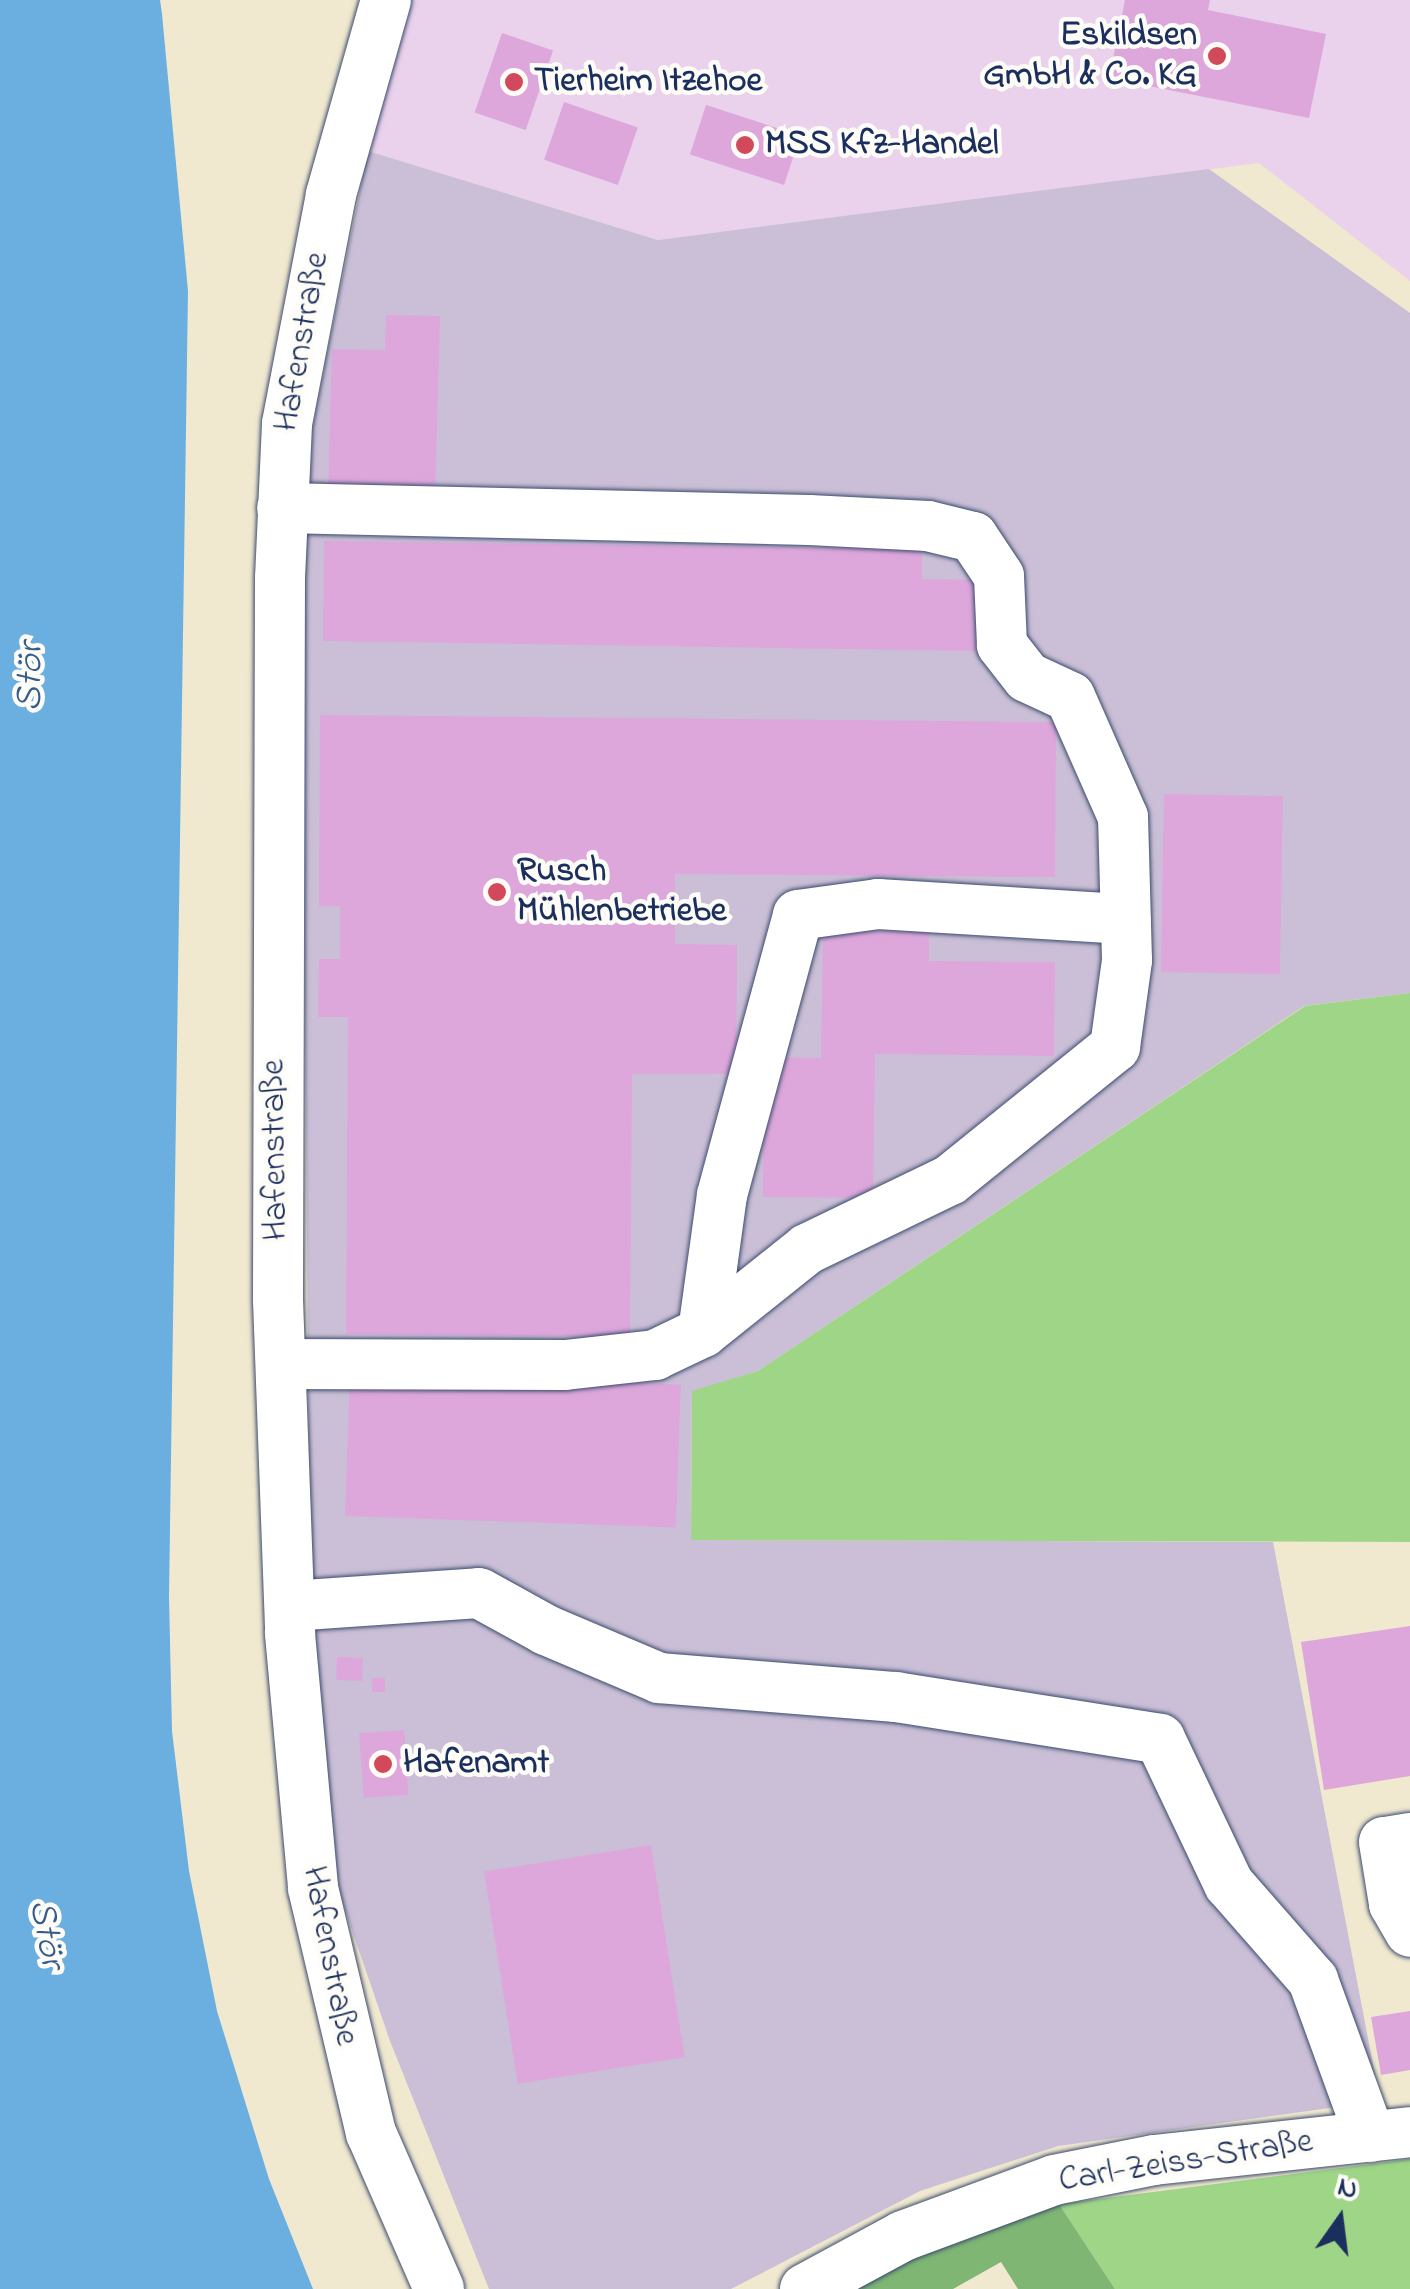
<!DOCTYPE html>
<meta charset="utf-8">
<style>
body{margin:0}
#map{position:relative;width:1410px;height:2289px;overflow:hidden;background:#f0e9d0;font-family:"Indie Flower",sans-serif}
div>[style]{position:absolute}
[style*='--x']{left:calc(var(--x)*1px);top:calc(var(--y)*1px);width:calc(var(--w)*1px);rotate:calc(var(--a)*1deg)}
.built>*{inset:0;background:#ead1ec}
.industrial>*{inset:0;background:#cabfd6}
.green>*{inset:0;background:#9fd587}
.forest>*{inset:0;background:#7fb674}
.water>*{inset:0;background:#6bafe1}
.building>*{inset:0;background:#dda7db;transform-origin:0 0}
.roads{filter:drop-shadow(0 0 2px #3b4b6f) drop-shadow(0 0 2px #3b4b6f)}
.minor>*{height:50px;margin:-25px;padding:0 25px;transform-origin:25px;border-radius:25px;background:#fff}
.dots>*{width:28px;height:28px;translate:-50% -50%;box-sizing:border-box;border:5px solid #fdfcf7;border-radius:50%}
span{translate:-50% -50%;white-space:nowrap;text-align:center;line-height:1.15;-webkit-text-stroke:9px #fdfcf7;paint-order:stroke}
.poi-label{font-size:35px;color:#1b2f5e;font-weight:700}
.right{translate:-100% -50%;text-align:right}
.left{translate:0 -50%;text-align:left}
.street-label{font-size:35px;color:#1b2f5e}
.water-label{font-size:38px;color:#375c8c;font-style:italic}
.north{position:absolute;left:1290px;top:2169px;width:100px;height:100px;-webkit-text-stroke:8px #fdfcf7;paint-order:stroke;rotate:14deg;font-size:28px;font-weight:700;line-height:40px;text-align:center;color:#1b2f5e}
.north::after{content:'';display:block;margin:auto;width:35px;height:45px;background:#1b2f5e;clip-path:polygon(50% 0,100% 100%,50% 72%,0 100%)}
</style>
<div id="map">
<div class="built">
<div style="clip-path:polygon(411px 0,1410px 0,1410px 281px,1259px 163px,658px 240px,368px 151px)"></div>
</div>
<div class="industrial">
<div style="clip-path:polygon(368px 151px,658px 240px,1209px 169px,1410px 313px,1410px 993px,1304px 1006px,758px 1371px,692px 1392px,691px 1540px,1273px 1542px,1380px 2101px,1058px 2146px,920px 2191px,731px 2289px,489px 2289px,390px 2041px,332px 1872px,310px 1617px,302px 610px,312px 428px)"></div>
</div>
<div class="green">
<div style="clip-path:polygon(1410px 993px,1410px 1542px,691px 1540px,692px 1391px,758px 1371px,1305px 1006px)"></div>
<div style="clip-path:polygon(1410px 2159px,1410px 2289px,1115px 2289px,1059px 2204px)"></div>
</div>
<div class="forest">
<div style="clip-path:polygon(1059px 2204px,1115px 2289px,1018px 2289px,1001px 2262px,953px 2289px,847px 2289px,943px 2243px)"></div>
</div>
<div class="water">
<div style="clip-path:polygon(0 0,160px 0,162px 14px,188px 291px,169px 1597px,172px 1731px,189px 1871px,217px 2011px,269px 2179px,313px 2289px,0 2289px)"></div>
</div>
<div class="building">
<div style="clip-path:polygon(1125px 0,1210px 0,1208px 10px,1326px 34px,1309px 118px,1109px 78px)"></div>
<div style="left:502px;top:33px;width:54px;height:84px;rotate:19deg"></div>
<div style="left:564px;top:102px;width:78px;height:61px;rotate:19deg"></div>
<div style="left:706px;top:105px;width:99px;height:52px;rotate:18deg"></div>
<div style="clip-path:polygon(386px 315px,440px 316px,435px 496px,328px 492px,332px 349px,385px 350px)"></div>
<div style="clip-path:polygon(324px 541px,922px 549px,922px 579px,978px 580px,977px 651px,323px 641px)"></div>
<div style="clip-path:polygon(320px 715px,1056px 722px,1055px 877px,675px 874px,675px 944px,737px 945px,736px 1074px,632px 1074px,630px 1337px,346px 1334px,348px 1017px,318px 1017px,319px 959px,340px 959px,340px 906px,319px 906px)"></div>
<div style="left:1164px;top:794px;width:119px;height:178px;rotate:1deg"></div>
<div style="clip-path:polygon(823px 930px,929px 932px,929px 961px,1055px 962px,1054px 1056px,875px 1054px,873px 1198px,763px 1197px,764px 1057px,821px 1058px)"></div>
<div style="left:350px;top:1373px;width:331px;height:143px;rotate:2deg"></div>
<div style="clip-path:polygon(1410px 1626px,1410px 1776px,1324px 1790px,1301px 1642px)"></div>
<div style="left:337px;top:1657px;width:26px;height:23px;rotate:2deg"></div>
<div style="left:372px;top:1678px;width:13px;height:14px"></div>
<div style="left:404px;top:1730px;width:65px;height:45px;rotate:86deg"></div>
<div style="left:651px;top:1845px;width:215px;height:169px;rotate:81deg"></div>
<div style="clip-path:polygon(1410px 2011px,1410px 2070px,1381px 2075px,1371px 2017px)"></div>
</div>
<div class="roads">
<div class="minor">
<div style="--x:386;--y:0;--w:203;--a:105.8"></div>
<div style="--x:331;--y:195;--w:233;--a:100.9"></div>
<div style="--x:287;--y:424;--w:154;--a:92.6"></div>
<div style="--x:280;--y:578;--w:722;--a:90.16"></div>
<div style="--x:278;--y:1300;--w:334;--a:87.9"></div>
<div style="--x:290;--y:1634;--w:255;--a:84.8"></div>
<div style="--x:313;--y:1888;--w:252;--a:76.7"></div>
<div style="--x:371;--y:2133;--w:170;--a:66.4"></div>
<div style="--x:703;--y:1332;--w:138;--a:-82.1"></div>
<div style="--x:722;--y:1195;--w:290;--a:-74.8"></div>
<div style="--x:798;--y:915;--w:81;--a:-7.8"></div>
<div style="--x:878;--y:904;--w:248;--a:3.5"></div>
<div style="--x:281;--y:1364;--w:284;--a:0.2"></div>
<div style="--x:565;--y:1365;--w:91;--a:-6.3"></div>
<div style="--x:655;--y:1355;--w:53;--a:-25.6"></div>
<div style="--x:703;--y:1332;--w:133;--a:-38.6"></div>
<div style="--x:807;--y:1249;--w:159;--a:-25.8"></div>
<div style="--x:950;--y:1180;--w:212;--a:-38.9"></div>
<div style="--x:1115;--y:1047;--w:88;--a:-82.1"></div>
<div style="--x:1127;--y:960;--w:143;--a:-91.6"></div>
<div style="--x:1123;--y:817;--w:131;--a:-113.8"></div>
<div style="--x:1070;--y:697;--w:47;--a:-155.1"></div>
<div style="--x:1027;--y:677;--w:41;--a:-128"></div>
<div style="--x:1002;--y:645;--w:69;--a:-92.5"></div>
<div style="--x:999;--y:576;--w:47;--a:-123.7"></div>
<div style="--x:973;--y:537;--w:46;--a:-166.3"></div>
<div style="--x:928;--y:526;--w:119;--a:-177.1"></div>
<div style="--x:809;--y:520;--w:527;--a:-178.7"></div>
<div style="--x:290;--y:1606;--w:189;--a:-3.9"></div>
<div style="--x:479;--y:1593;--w:77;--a:28.9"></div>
<div style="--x:546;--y:1630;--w:123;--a:23"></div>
<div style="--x:659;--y:1678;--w:238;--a:4.6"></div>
<div style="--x:896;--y:1697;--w:267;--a:9"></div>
<div style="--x:1160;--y:1739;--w:161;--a:64.6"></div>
<div style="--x:1229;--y:1884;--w:128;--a:48.8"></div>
<div style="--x:1313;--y:1980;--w:167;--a:70"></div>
<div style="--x:1410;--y:1838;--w:26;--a:171"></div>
<div style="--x:1384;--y:1842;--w:63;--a:80.8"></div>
<div style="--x:1394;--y:1904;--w:32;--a:60"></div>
<div style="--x:805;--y:2289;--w:111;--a:-28.4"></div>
<div style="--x:903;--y:2236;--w:161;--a:-20.3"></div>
<div style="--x:1054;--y:2180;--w:102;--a:-11.3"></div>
<div style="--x:1154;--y:2160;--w:258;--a:-6.2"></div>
</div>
</div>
<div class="dots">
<div style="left:1217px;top:56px;background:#d1495b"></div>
<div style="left:514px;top:82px;background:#d1495b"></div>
<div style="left:745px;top:145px;background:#d1495b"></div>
<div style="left:497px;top:892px;background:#d1495b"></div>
<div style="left:383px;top:1764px;background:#d1495b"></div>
</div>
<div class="poi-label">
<span class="right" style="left:1197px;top:56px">Eskildsen<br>GmbH &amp; Co. KG</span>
<span class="left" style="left:534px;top:82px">Tierheim Itzehoe</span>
<span class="left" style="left:765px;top:145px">MSS Kfz-Handel</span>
<span class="left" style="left:517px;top:892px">Rusch<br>Mühlenbetriebe</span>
<span class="left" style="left:403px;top:1764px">Hafenamt</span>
</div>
<div class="street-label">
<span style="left:303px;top:342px;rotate:-80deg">Hafenstraße</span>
<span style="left:276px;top:1150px;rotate:-91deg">Hafenstraße</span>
<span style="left:329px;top:1956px;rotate:79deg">Hafenstraße</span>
<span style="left:1186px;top:2162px;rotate:-9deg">Carl-Zeiss-Straße</span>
</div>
<div class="water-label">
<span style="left:32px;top:677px;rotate:-89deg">Stör</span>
<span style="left:45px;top:1934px;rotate:80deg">Stör</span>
</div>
<div class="north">N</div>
</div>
